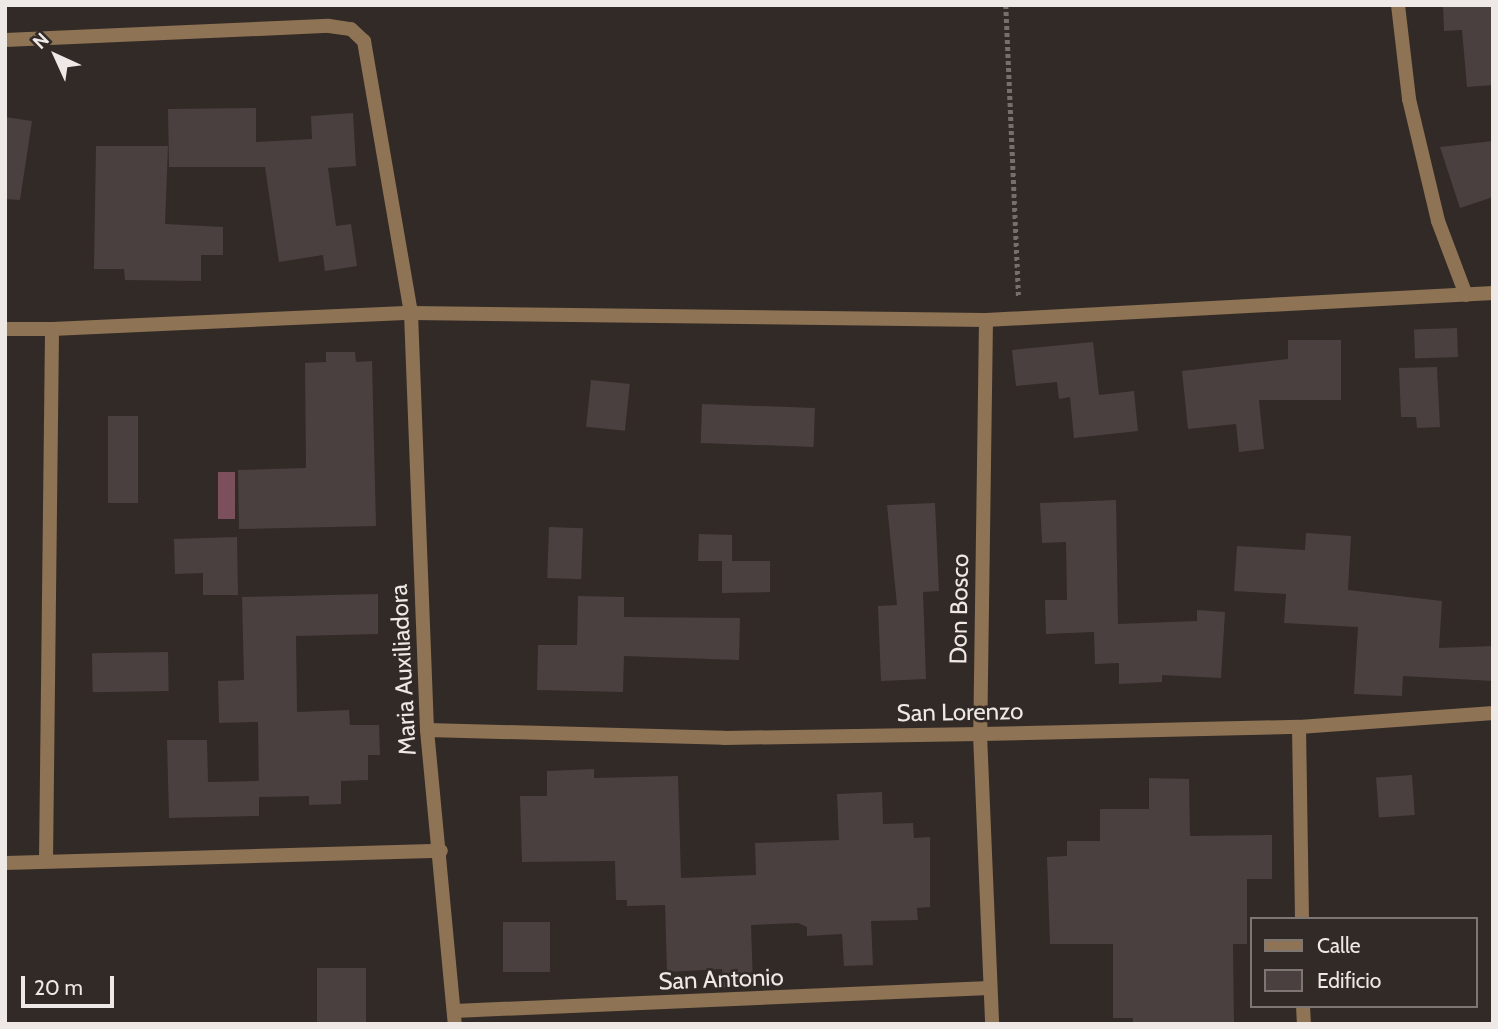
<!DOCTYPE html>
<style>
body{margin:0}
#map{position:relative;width:1498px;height:1029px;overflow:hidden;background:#322a26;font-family:Cabin,sans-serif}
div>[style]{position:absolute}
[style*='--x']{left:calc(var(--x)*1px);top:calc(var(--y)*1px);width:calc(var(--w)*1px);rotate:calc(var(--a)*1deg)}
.water>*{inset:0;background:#7c4f5c;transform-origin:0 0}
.building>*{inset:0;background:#4a403f;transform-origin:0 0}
.path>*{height:4.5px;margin-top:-2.25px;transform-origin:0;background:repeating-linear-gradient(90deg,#766f6c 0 3.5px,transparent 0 7px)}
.minor>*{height:14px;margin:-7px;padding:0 7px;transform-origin:7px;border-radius:7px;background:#8e7354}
span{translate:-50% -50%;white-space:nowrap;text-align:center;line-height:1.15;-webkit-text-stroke:5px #322a26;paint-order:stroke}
.street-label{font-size:24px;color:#eee9e6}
.frame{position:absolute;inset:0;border:7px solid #eee9e6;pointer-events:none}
.legend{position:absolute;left:1250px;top:917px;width:228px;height:91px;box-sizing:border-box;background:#322a26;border:2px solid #7d7673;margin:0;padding:9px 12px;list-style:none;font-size:21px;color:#eee9e6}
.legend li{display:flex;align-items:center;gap:14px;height:35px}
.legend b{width:35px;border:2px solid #7d7673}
.north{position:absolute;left:21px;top:21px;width:70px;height:70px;-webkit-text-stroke:5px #322a26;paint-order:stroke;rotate:315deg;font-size:19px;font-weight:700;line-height:28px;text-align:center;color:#eee9e6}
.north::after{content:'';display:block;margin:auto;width:24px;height:32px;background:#eee9e6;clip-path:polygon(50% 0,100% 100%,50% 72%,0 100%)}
.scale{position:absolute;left:21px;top:976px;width:93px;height:32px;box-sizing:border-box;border:4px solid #eee9e6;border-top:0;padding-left:9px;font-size:21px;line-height:24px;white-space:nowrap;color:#eee9e6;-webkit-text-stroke:5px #322a26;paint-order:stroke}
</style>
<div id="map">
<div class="water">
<div style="left:218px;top:472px;width:17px;height:47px"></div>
</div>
<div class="building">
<div style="clip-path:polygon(1443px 5px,1493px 5px,1493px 85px,1467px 87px,1462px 30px,1444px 31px)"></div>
<div style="clip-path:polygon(256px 108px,256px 142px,312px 139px,311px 116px,353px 113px,356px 166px,328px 168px,336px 226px,351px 224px,357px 266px,325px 271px,323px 255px,279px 262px,265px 167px,169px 167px,168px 109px)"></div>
<div style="clip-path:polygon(5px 117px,32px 121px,20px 200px,5px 199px)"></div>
<div style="clip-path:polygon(1493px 141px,1493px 197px,1460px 208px,1440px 147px)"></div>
<div style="clip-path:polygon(96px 146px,168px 146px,165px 224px,223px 227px,223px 255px,201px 255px,201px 281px,125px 280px,124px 269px,94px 269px)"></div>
<div style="left:1457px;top:328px;width:29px;height:43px;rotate:88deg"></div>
<div style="clip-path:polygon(1288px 340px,1341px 340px,1341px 400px,1259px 400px,1264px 449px,1239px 452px,1236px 424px,1188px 429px,1182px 371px,1288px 359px)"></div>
<div style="clip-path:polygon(1093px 342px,1099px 395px,1134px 391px,1138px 431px,1074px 438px,1070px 397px,1059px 399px,1057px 382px,1016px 386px,1012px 350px)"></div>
<div style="clip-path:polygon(326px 352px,355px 352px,356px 362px,372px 361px,376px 526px,239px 529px,238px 470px,306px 468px,305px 363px,326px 362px)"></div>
<div style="clip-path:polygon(1437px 367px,1440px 427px,1417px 428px,1416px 417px,1401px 417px,1399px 368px)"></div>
<div style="left:591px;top:380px;width:39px;height:47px;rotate:6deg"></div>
<div style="left:702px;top:404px;width:113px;height:39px;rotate:2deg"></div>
<div style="left:108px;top:416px;width:30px;height:87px"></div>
<div style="clip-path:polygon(1116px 500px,1118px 624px,1197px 621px,1197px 610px,1225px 612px,1221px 678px,1162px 675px,1162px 682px,1119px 684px,1119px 663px,1095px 664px,1094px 632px,1046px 634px,1045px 600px,1067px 600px,1066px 542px,1042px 543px,1040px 503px)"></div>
<div style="clip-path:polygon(935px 503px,939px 591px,923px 592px,926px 679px,881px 681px,878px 606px,897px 605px,887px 505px)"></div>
<div style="left:549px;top:527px;width:34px;height:51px;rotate:2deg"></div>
<div style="clip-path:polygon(1306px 533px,1351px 536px,1348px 590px,1442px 601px,1439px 648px,1493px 646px,1493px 681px,1403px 676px,1402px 696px,1354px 694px,1358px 627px,1284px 623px,1286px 594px,1234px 591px,1237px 546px,1305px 550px)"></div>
<div style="clip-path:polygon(699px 534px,732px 535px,732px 561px,723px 561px,770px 561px,770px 592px,722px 593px,722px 561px,698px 561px)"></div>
<div style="clip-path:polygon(237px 537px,238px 595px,203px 595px,203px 573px,175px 574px,174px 539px)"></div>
<div style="clip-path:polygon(378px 594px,378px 634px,296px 636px,297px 712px,349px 710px,350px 725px,379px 725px,380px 755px,368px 755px,368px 780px,341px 781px,341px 804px,309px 805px,309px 796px,259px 797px,258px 722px,219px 723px,218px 681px,244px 680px,242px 597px)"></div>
<div style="clip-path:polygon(578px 596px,624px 597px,624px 617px,740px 618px,739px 660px,624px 656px,623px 692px,537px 690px,538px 645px,577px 645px)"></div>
<div style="left:168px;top:652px;width:39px;height:76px;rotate:89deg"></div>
<div style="clip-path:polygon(167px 740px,207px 740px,208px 782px,259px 781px,259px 816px,169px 818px)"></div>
<div style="clip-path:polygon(594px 769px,594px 778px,678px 776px,681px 878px,756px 875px,755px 843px,839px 840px,837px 794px,882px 792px,883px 824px,913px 823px,914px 838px,930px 837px,930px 907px,917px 908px,918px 920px,871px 921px,873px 965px,844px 966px,842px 934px,807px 936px,807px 927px,798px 923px,751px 925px,753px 987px,723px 988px,722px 969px,667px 972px,665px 905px,627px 906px,627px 900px,616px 900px,615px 861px,522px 862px,520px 796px,547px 796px,547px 771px)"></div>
<div style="left:1412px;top:775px;width:40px;height:36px;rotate:86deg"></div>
<div style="clip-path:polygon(1149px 778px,1189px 779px,1190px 836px,1272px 835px,1272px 879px,1247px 879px,1247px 944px,1233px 944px,1234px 1024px,1133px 1024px,1133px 1018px,1113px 1018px,1113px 944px,1050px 944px,1047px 857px,1067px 856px,1067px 841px,1100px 841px,1100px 809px,1149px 809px)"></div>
<div style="left:503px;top:922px;width:47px;height:50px"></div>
<div style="left:366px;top:968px;width:56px;height:49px;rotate:90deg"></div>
</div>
<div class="path">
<div style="--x:1006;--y:5;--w:293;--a:87.5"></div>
</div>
<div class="minor">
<div style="--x:1398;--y:5;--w:95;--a:83.3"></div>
<div style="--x:1409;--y:99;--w:125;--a:76.6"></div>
<div style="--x:1438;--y:221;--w:79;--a:69.3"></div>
<div style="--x:5;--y:40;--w:324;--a:-2.5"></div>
<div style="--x:329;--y:26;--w:22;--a:8"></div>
<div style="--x:351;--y:29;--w:18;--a:43"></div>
<div style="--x:364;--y:41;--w:276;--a:80.2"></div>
<div style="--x:411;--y:313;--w:417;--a:87.8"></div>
<div style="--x:427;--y:730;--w:295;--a:84.6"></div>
<div style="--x:986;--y:320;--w:414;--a:90.8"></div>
<div style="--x:980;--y:734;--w:290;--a:87.6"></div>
<div style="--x:5;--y:329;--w:47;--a:0"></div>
<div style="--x:1299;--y:727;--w:192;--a:89.1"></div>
<div style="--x:427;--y:730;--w:297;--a:1.5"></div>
<div style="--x:724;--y:738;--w:256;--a:-0.9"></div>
<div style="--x:980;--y:734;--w:319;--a:-1.3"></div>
<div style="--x:1299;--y:727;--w:195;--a:-4.1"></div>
<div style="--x:46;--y:861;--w:532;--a:-89.35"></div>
<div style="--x:52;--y:329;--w:359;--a:-2.6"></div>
<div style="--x:411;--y:313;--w:575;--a:0.7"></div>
<div style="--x:986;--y:320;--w:508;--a:-3.05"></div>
<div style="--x:5;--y:863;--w:436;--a:-1.6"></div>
<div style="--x:1303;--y:1006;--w:18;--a:87"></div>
<div style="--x:454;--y:1011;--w:536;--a:-2.46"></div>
</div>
<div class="street-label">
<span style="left:959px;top:609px;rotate:-89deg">Don Bosco</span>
<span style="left:403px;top:670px;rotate:-93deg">Maria Auxiliadora</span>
<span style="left:960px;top:712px;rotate:-1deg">San Lorenzo</span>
<span style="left:721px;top:979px;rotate:-2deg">San Antonio</span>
</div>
<div class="frame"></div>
<ul class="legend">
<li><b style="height:9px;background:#8e7354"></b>Calle</li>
<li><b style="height:19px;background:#4a403f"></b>Edificio</li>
</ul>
<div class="north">N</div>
<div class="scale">20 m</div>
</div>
